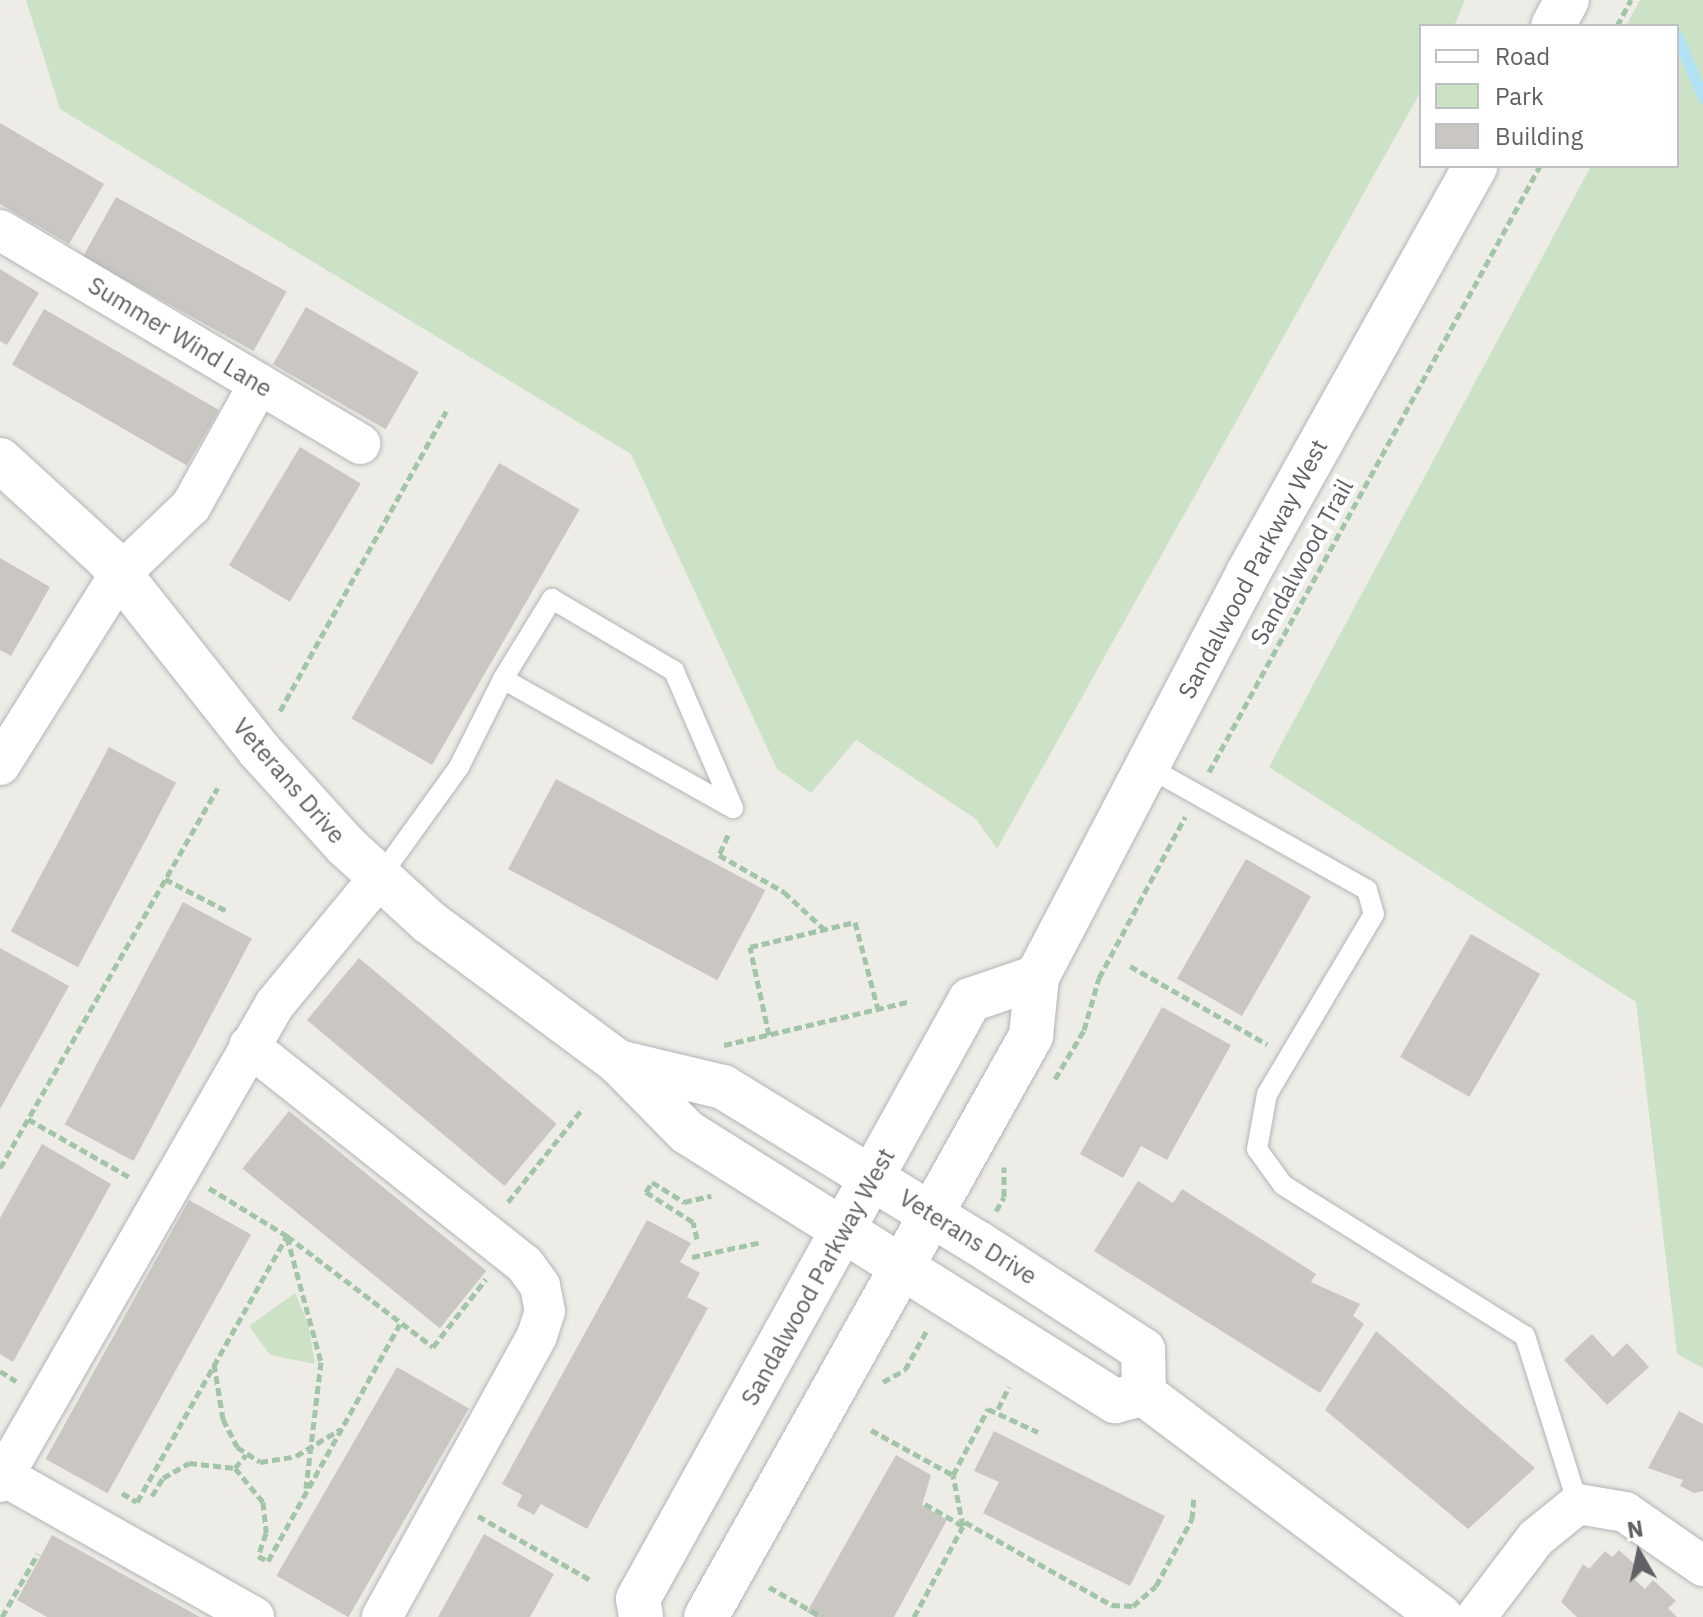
<!DOCTYPE html>
<style>
body{margin:0}
#map{position:relative;width:1703px;height:1617px;overflow:hidden;background:#eeece7;font-family:"IBM Plex Sans",sans-serif}
div>[style]{position:absolute}
[style*='--x']{left:calc(var(--x)*1px);top:calc(var(--y)*1px);width:calc(var(--w)*1px);rotate:calc(var(--a)*1deg)}
.green>*{inset:0;background:#cbe2c7}
.stream>*{height:11px;margin:-5.5px;padding:0 5.5px;transform-origin:5.5px;border-radius:5.5px;background:#b1e1f4}
.building>*{inset:0;background:#cac7c3;transform-origin:0 0}
.path>*{height:5px;margin-top:-2.5px;transform-origin:0;background:repeating-linear-gradient(90deg,#a3c5a7 0 8px,transparent 0 12px)}
.roads{filter:drop-shadow(0 0 2px #b2b4b7) drop-shadow(0 0 2px #b2b4b7)}
.lane>*{height:20px;margin:-10px;padding:0 10px;transform-origin:10px;border-radius:10px;background:#fff}
.street>*{height:40px;margin:-20px;padding:0 20px;transform-origin:20px;border-radius:20px;background:#fff}
.secondary>*{height:44px;margin:-22px;padding:0 22px;transform-origin:22px;border-radius:22px;background:#fff}
span{translate:-50% -50%;white-space:nowrap;text-align:center;line-height:1.15;-webkit-text-stroke:8px #fff;paint-order:stroke}
.street-label{font-size:24px;color:#5e6265}
.legend{position:absolute;left:1419px;top:24px;width:260px;height:144px;box-sizing:border-box;background:#fff;border:2px solid #bfc0c1;margin:0;padding:10px 14px;list-style:none;font-size:24px;color:#5e6265}
.legend li{display:flex;align-items:center;gap:16px;height:40px}
.legend b{width:40px;border:2px solid #bfc0c1}
.north{position:absolute;left:1599px;top:1513px;width:80px;height:80px;-webkit-text-stroke:6px #fff;paint-order:stroke;rotate:351deg;font-size:22px;font-weight:700;line-height:32px;text-align:center;color:#5e6265}
.north::after{content:'';display:block;margin:auto;width:28px;height:36px;background:#5e6265;clip-path:polygon(50% 0,100% 100%,50% 72%,0 100%)}
</style>
<div id="map">
<div class="green">
<div style="clip-path:polygon(26px 0,1465px 0,1454px 26px,1421px 26px,1421px 91px,997px 849px,976px 819px,856px 740px,811px 793px,777px 769px,631px 454px,60px 109px)"></div>
<div style="clip-path:polygon(1640px 0,1703px 0,1703px 1368px,1677px 1354px,1636px 1002px,1269px 767px,1591px 166px,1677px 166px,1677px 26px,1626px 26px)"></div>
<div style="clip-path:polygon(295px 1293px,308px 1323px,315px 1364px,270px 1355px,249px 1326px)"></div>
</div>
<div class="stream">
<div style="--x:1677;--y:35;--w:68;--a:67.6"></div>
</div>
<div class="building">
<div style="clip-path:polygon(0 123px,104px 184px,69px 244px,0 204px)"></div>
<div style="left:116px;top:197px;width:195px;height:68px;rotate:29deg"></div>
<div style="clip-path:polygon(0 269px,39px 293px,7px 345px,0 341px)"></div>
<div style="left:306px;top:307px;width:130px;height:66px;rotate:30deg"></div>
<div style="left:44px;top:309px;width:202px;height:64px;rotate:30deg"></div>
<div style="left:300px;top:447px;width:71px;height:138px;rotate:31deg"></div>
<div style="left:499px;top:463px;width:93px;height:295px;rotate:30deg"></div>
<div style="clip-path:polygon(0 558px,50px 587px,11px 656px,0 650px)"></div>
<div style="left:109px;top:747px;width:76px;height:209px;rotate:28deg"></div>
<div style="left:556px;top:779px;width:237px;height:102px;rotate:28deg"></div>
<div style="left:1246px;top:859px;width:75px;height:138px;rotate:30deg"></div>
<div style="left:183px;top:902px;width:78px;height:252px;rotate:28deg"></div>
<div style="left:1471px;top:934px;width:80px;height:142px;rotate:30deg"></div>
<div style="clip-path:polygon(0 948px,69px 986px,0 1109px)"></div>
<div style="left:359px;top:958px;width:258px;height:81px;rotate:40deg"></div>
<div style="clip-path:polygon(1162px 1007px,1231px 1045px,1167px 1160px,1141px 1146px,1123px 1178px,1080px 1154px)"></div>
<div style="left:289px;top:1111px;width:254px;height:74px;rotate:39deg"></div>
<div style="clip-path:polygon(42px 1144px,111px 1184px,13px 1362px,0 1354px,0 1218px)"></div>
<div style="clip-path:polygon(1138px 1181px,1173px 1203px,1182px 1189px,1316px 1274px,1311px 1282px,1360px 1304px,1353px 1316px,1364px 1324px,1320px 1393px,1094px 1251px)"></div>
<div style="left:189px;top:1200px;width:71px;height:296px;rotate:29deg"></div>
<div style="clip-path:polygon(647px 1220px,691px 1243px,680px 1262px,700px 1273px,687px 1297px,708px 1308px,587px 1529px,541px 1504px,534px 1515px,517px 1506px,522px 1495px,502px 1484px)"></div>
<div style="clip-path:polygon(1376px 1331px,1535px 1468px,1468px 1529px,1325px 1410px)"></div>
<div style="clip-path:polygon(1592px 1334px,1613px 1357px,1627px 1343px,1649px 1367px,1607px 1405px,1564px 1360px)"></div>
<div style="left:397px;top:1367px;width:83px;height:241px;rotate:30deg"></div>
<div style="clip-path:polygon(1679px 1411px,1703px 1424px,1703px 1491px,1694px 1493px,1680px 1486px,1683px 1480px,1648px 1468px)"></div>
<div style="clip-path:polygon(994px 1431px,1165px 1516px,1130px 1586px,983px 1513px,999px 1482px,974px 1471px)"></div>
<div style="clip-path:polygon(896px 1455px,931px 1475px,922px 1505px,947px 1520px,894px 1617px,815px 1617px,807px 1612px)"></div>
<div style="clip-path:polygon(484px 1534px,554px 1574px,530px 1617px,438px 1617px)"></div>
<div style="clip-path:polygon(52px 1535px,200px 1617px,47px 1617px,17px 1600px)"></div>
<div style="clip-path:polygon(1619px 1550px,1643px 1572px,1635px 1580px,1645px 1589px,1653px 1580px,1676px 1601px,1668px 1608px,1677px 1617px,1577px 1617px,1561px 1602px,1583px 1564px,1589px 1569px,1605px 1551px,1612px 1557px)"></div>
</div>
<div class="path">
<div style="--x:1617;--y:26;--w:30;--a:-62"></div>
<div style="--x:280;--y:711;--w:343;--a:-61"></div>
<div style="--x:1209;--y:772;--w:691;--a:-61.36"></div>
<div style="--x:728;--y:835;--w:22;--a:114"></div>
<div style="--x:719;--y:855;--w:75;--a:29.6"></div>
<div style="--x:784;--y:892;--w:54;--a:42.8"></div>
<div style="--x:165;--y:879;--w:68;--a:27.3"></div>
<div style="--x:1130;--y:966;--w:158;--a:29.7"></div>
<div style="--x:769;--y:1035;--w:90;--a:-102.2"></div>
<div style="--x:750;--y:947;--w:108;--a:-13.4"></div>
<div style="--x:855;--y:922;--w:90;--a:75.2"></div>
<div style="--x:724;--y:1045;--w:192;--a:-13.2"></div>
<div style="--x:1055;--y:1079;--w:57;--a:-59.4"></div>
<div style="--x:1084;--y:1030;--w:54;--a:-73.9"></div>
<div style="--x:1099;--y:978;--w:183;--a:-61.9"></div>
<div style="--x:28;--y:1119;--w:119;--a:29.8"></div>
<div style="--x:0;--y:1168;--w:438;--a:-60.2"></div>
<div style="--x:209;--y:1188;--w:92;--a:31.6"></div>
<div style="--x:287;--y:1236;--w:183;--a:37.2"></div>
<div style="--x:433;--y:1347;--w:86;--a:-52.1"></div>
<div style="--x:508;--y:1202;--w:120;--a:-51.4"></div>
<div style="--x:996;--y:1211;--w:16;--a:-60"></div>
<div style="--x:1004;--y:1197;--w:30;--a:-90"></div>
<div style="--x:287;--y:1237;--w:130;--a:74.8"></div>
<div style="--x:321;--y:1362;--w:127;--a:96.8"></div>
<div style="--x:697;--y:1239;--w:17;--a:-103"></div>
<div style="--x:693;--y:1222;--w:56;--a:-147.4"></div>
<div style="--x:646;--y:1192;--w:12;--a:-59"></div>
<div style="--x:652;--y:1182;--w:38;--a:32"></div>
<div style="--x:684;--y:1202;--w:28;--a:-13"></div>
<div style="--x:692;--y:1257;--w:72;--a:-12.1"></div>
<div style="--x:214;--y:1364;--w:56;--a:80.7"></div>
<div style="--x:223;--y:1419;--w:31;--a:63"></div>
<div style="--x:237;--y:1447;--w:27;--a:33"></div>
<div style="--x:260;--y:1462;--w:36;--a:-9"></div>
<div style="--x:296;--y:1456;--w:52;--a:-31"></div>
<div style="--x:0;--y:1371;--w:19;--a:32"></div>
<div style="--x:883;--y:1382;--w:25;--a:-29"></div>
<div style="--x:905;--y:1370;--w:46;--a:-61.2"></div>
<div style="--x:998;--y:1409;--w:25;--a:-64"></div>
<div style="--x:871;--y:1430;--w:94;--a:28.8"></div>
<div style="--x:235;--y:1468;--w:17;--a:-50"></div>
<div style="--x:122;--y:1493;--w:17;--a:31"></div>
<div style="--x:137;--y:1502;--w:305;--a:-60.6"></div>
<div style="--x:152;--y:1496;--w:21;--a:-59"></div>
<div style="--x:163;--y:1478;--w:30;--a:-30"></div>
<div style="--x:189;--y:1463;--w:46;--a:6.2"></div>
<div style="--x:235;--y:1468;--w:44;--a:50.5"></div>
<div style="--x:263;--y:1502;--w:31;--a:84"></div>
<div style="--x:266;--y:1533;--w:24;--a:109"></div>
<div style="--x:258;--y:1556;--w:11;--a:27"></div>
<div style="--x:268;--y:1561;--w:271;--a:-60.9"></div>
<div style="--x:478;--y:1516;--w:128;--a:29.6"></div>
<div style="--x:965;--y:1522;--w:169;--a:29.5"></div>
<div style="--x:1112;--y:1605;--w:21;--a:3"></div>
<div style="--x:1133;--y:1606;--w:30;--a:-41"></div>
<div style="--x:1156;--y:1586;--w:76;--a:-61.8"></div>
<div style="--x:1192;--y:1519;--w:23;--a:-85"></div>
<div style="--x:963;--y:1526;--w:52;--a:-101.1"></div>
<div style="--x:953;--y:1475;--w:75;--a:-62.1"></div>
<div style="--x:988;--y:1409;--w:55;--a:24.7"></div>
<div style="--x:769;--y:1587;--w:61;--a:29.5"></div>
<div style="--x:2;--y:1617;--w:73;--a:-60.6"></div>
<div style="--x:914;--y:1617;--w:103;--a:-61.7"></div>
<div style="--x:963;--y:1526;--w:44;--a:-149.9"></div>
</div>
<div class="roads">
<div class="lane">
<div style="--x:503;--y:679;--w:94;--a:-58.5"></div>
<div style="--x:552;--y:599;--w:142;--a:30.5"></div>
<div style="--x:674;--y:671;--w:149;--a:66.7"></div>
<div style="--x:1148;--y:767;--w:251;--a:29.3"></div>
<div style="--x:1367;--y:890;--w:25;--a:74"></div>
<div style="--x:1374;--y:914;--w:209;--a:120.7"></div>
<div style="--x:1267;--y:1094;--w:56;--a:100.3"></div>
<div style="--x:1257;--y:1149;--w:44;--a:54.2"></div>
<div style="--x:1283;--y:1185;--w:285;--a:32"></div>
<div style="--x:1525;--y:1336;--w:176;--a:72.5"></div>
<div style="--x:379;--y:878;--w:137;--a:-54.2"></div>
<div style="--x:459;--y:767;--w:98;--a:-63.4"></div>
<div style="--x:503;--y:679;--w:264;--a:29.3"></div>
</div>
<div class="street">
<div style="--x:0;--y:230;--w:419;--a:30.7"></div>
<div style="--x:0;--y:765;--w:226;--a:-57.9"></div>
<div style="--x:120;--y:574;--w:98;--a:-43.8"></div>
<div style="--x:191;--y:506;--w:140;--a:-60.9"></div>
<div style="--x:249;--y:1046;--w:352;--a:38.4"></div>
<div style="--x:525;--y:1265;--w:26;--a:54"></div>
<div style="--x:540;--y:1286;--w:25;--a:79"></div>
<div style="--x:545;--y:1311;--w:26;--a:108"></div>
<div style="--x:537;--y:1336;--w:321;--a:118.9"></div>
<div style="--x:4;--y:1476;--w:287;--a:29.4"></div>
<div style="--x:0;--y:1482;--w:551;--a:-60.09"></div>
<div style="--x:275;--y:1004;--w:163;--a:-50.5"></div>
<div style="--x:1476;--y:1617;--w:99;--a:-52.8"></div>
<div style="--x:1536;--y:1538;--w:54;--a:-39"></div>
<div style="--x:1578;--y:1504;--w:48;--a:9.7"></div>
<div style="--x:1625;--y:1512;--w:95;--a:34.7"></div>
</div>
<div class="secondary">
<div style="--x:1553;--y:26;--w:30;--a:-62"></div>
<div style="--x:0;--y:460;--w:145;--a:42.5"></div>
<div style="--x:107;--y:558;--w:245;--a:51.6"></div>
<div style="--x:259;--y:750;--w:130;--a:47.8"></div>
<div style="--x:346;--y:846;--w:113;--a:42.5"></div>
<div style="--x:429;--y:922;--w:235;--a:36.5"></div>
<div style="--x:618;--y:1062;--w:98;--a:45.4"></div>
<div style="--x:687;--y:1132;--w:506;--a:32.15"></div>
<div style="--x:1115;--y:1401;--w:30;--a:-14"></div>
<div style="--x:1144;--y:1394;--w:371;--a:36.9"></div>
<div style="--x:618;--y:1062;--w:108;--a:13.4"></div>
<div style="--x:723;--y:1087;--w:299;--a:31.5"></div>
<div style="--x:978;--y:1243;--w:197;--a:33"></div>
<div style="--x:1143;--y:1350;--w:44;--a:88.7"></div>
<div style="--x:641;--y:1617;--w:18;--a:-99"></div>
<div style="--x:638;--y:1599;--w:685;--a:-61"></div>
<div style="--x:970;--y:1000;--w:71;--a:-18.9"></div>
<div style="--x:706;--y:1617;--w:666;--a:-60.78"></div>
<div style="--x:1031;--y:1036;--w:59;--a:-84.2"></div>
<div style="--x:1037;--y:977;--w:456;--a:-62.4"></div>
<div style="--x:1248;--y:573;--w:466;--a:-60.8"></div>
</div>
</div>
<div class="street-label">
<span style="left:180px;top:337px;rotate:31deg">Summer Wind Lane</span>
<span style="left:1302px;top:562px;rotate:-61deg">Sandalwood Trail</span>
<span style="left:1253px;top:569px;rotate:-62deg">Sandalwood Parkway West</span>
<span style="left:289px;top:781px;rotate:49deg">Veterans Drive</span>
<span style="left:968px;top:1237px;rotate:32deg">Veterans Drive</span>
<span style="left:818px;top:1277px;rotate:-61deg">Sandalwood Parkway West</span>
</div>
<ul class="legend">
<li><b style="height:10px;background:#fff"></b>Road</li>
<li><b style="height:22px;background:#cbe2c7"></b>Park</li>
<li><b style="height:22px;background:#cac7c3"></b>Building</li>
</ul>
<div class="north">N</div>
</div>
